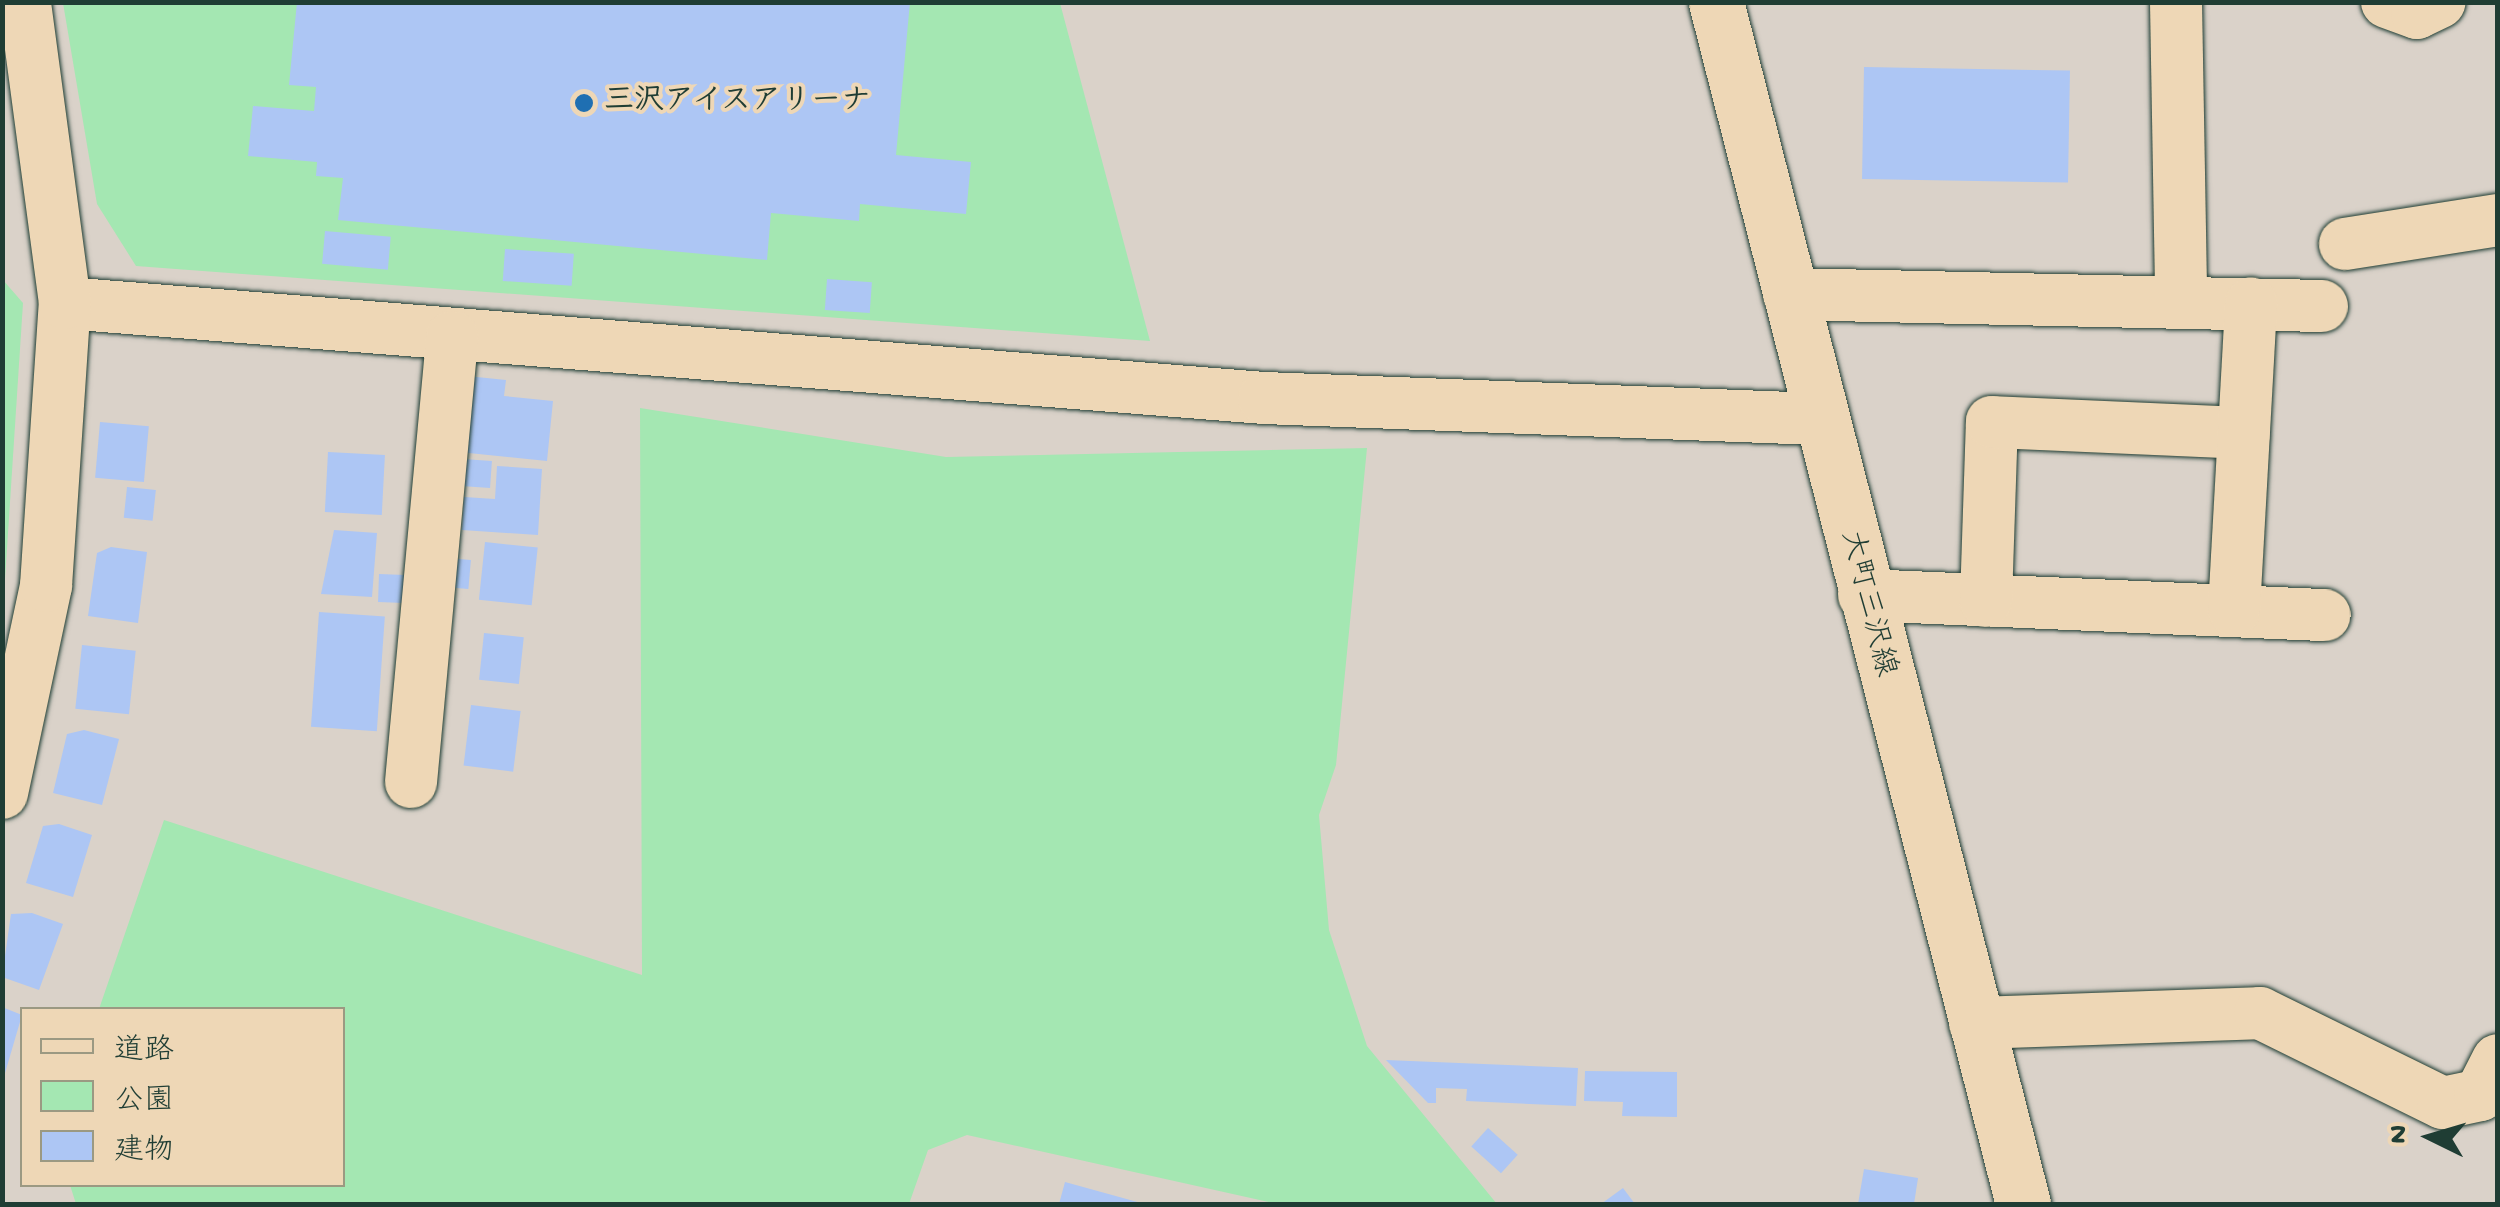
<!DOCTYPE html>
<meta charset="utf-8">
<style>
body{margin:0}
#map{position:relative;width:2500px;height:1207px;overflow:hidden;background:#dad2c9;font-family:"Gochi Hand","Klee One",sans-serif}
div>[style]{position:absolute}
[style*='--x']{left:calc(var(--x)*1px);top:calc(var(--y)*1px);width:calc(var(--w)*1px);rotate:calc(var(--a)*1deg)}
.green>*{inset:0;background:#a4e7b2}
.building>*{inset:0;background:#adc6f4;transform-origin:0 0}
.roads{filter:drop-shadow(0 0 2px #1f3d34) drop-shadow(0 0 2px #1f3d34)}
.minor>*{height:52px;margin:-26px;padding:0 26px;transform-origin:26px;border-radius:26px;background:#eed7b6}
.major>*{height:55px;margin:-27.5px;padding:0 27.5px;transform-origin:27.5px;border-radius:27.5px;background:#eed7b6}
.dots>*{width:28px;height:28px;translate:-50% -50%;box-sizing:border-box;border:5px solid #eed7b6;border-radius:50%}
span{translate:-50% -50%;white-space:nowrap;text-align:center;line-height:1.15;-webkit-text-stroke:8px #eed7b6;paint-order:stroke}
.poi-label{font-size:30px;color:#1f3d34;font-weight:700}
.left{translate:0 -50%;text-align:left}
.street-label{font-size:30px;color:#1f3d34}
.frame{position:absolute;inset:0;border:5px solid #1f3d34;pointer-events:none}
.legend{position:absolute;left:20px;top:1007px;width:325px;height:180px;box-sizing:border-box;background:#eed7b6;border:2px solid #9b9982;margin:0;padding:12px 18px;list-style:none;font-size:30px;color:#1f3d34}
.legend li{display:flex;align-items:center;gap:20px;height:50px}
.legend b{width:50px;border:2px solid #9b9982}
.north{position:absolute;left:2380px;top:1087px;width:100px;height:100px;-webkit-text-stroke:8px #eed7b6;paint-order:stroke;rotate:275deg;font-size:28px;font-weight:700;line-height:40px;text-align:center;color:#1f3d34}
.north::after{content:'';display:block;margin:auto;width:35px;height:45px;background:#1f3d34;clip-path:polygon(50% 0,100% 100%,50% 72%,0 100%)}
</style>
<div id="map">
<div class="green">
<div style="clip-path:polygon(63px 3px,1060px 3px,1150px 341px,136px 266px,97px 204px)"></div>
<div style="clip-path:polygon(3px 280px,23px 303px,3px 610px)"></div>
<div style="clip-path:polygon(640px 408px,946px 457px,1367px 448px,1336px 765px,1319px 815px,1329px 930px,1367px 1046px,1497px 1204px,1278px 1204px,967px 1135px,928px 1150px,909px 1204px,76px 1204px,70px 1185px,342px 1184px,342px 1010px,99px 1009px,164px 820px,642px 975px)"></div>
</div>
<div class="building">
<div style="clip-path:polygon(297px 2px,910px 2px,896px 155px,971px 162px,966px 214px,860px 204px,859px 221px,771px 213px,767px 260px,338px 220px,343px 178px,316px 176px,317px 162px,248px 156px,253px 106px,314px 111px,316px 87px,289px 85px)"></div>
<div style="left:1864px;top:67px;width:206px;height:112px;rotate:1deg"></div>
<div style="left:325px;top:231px;width:66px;height:33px;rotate:5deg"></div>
<div style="left:505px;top:249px;width:69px;height:32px;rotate:4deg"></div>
<div style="left:827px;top:279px;width:45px;height:31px;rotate:4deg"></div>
<div style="clip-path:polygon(467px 376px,506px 380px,504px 396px,553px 401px,547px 461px,459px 452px)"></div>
<div style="left:100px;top:422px;width:49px;height:56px;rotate:5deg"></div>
<div style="left:328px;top:452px;width:57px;height:60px;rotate:3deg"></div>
<div style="left:463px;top:459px;width:29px;height:27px;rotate:4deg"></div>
<div style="clip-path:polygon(497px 466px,542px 469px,538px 535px,462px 530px,464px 497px,495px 499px)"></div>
<div style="left:127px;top:487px;width:29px;height:31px;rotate:6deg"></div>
<div style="clip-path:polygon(334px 530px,377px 533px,372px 597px,321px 594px)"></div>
<div style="left:485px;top:542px;width:53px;height:58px;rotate:6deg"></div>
<div style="clip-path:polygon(111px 547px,147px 552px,138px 623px,88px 616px,97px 553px)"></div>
<div style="left:447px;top:558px;width:24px;height:29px;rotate:5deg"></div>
<div style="left:379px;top:574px;width:26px;height:28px;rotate:2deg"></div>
<div style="left:319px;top:612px;width:66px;height:115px;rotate:4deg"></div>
<div style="left:484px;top:633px;width:40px;height:47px;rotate:6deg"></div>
<div style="left:82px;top:645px;width:54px;height:64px;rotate:6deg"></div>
<div style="left:471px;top:705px;width:50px;height:61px;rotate:7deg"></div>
<div style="clip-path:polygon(84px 730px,119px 739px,102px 805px,53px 793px,67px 734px)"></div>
<div style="clip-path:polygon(59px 824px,92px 835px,73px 897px,26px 883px,43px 826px)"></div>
<div style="clip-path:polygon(32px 913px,63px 924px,39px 990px,2px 977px,11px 914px)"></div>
<div style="clip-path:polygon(2px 1007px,22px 1015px,3px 1080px,2px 1080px)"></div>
<div style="clip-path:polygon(1386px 1060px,1578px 1068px,1576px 1106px,1466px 1101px,1467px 1089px,1436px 1088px,1436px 1103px,1428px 1103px)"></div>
<div style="clip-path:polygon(1585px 1071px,1677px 1072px,1677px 1117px,1622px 1116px,1623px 1102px,1584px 1101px)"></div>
<div style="left:1488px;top:1128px;width:40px;height:25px;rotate:42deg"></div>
<div style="clip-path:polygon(1864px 1169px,1918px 1178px,1914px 1204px,1858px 1204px)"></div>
<div style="clip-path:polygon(1065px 1182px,1141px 1203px,1141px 1204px,1059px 1204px)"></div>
<div style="clip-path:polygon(1623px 1188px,1635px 1204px,1601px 1204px)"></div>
</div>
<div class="roads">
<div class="minor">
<div style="--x:2176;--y:2;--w:297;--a:89"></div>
<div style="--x:2387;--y:2;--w:32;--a:20"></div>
<div style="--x:2417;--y:13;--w:25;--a:-26"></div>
<div style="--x:2345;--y:244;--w:155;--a:-8.9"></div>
<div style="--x:1789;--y:294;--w:533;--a:1.29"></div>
<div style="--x:65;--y:303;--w:1203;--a:4.53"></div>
<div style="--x:1264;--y:398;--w:555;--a:2.17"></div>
<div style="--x:1864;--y:595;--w:461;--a:2.5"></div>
<div style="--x:1986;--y:601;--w:179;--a:-88.1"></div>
<div style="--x:1992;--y:422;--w:252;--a:2.5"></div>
<div style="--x:2234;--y:610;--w:307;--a:-86.8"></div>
<div style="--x:411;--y:782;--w:447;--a:-84.7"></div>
<div style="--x:2;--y:793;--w:212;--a:-78"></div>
<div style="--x:46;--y:586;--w:284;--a:-86.2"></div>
<div style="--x:65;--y:303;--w:304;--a:-97.6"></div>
<div style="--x:1975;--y:1023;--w:285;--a:-2"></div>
<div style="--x:2260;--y:1013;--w:204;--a:26.2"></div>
<div style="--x:2443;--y:1103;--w:38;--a:-12"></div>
<div style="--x:2480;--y:1095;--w:39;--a:-63"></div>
</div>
<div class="major">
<div style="--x:1716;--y:2;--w:1241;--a:75.67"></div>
</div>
</div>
<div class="dots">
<div style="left:584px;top:103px;background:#1f6fb2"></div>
</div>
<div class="poi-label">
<span class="left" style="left:604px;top:103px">三沢アイスアリーナ</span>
</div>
<div class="street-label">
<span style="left:1866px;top:604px;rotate:76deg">大町三沢線</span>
</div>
<div class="frame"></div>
<ul class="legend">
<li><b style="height:12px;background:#eed7b6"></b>道路</li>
<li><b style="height:28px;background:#a4e7b2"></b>公園</li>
<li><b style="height:28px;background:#adc6f4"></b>建物</li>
</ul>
<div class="north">N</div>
</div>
